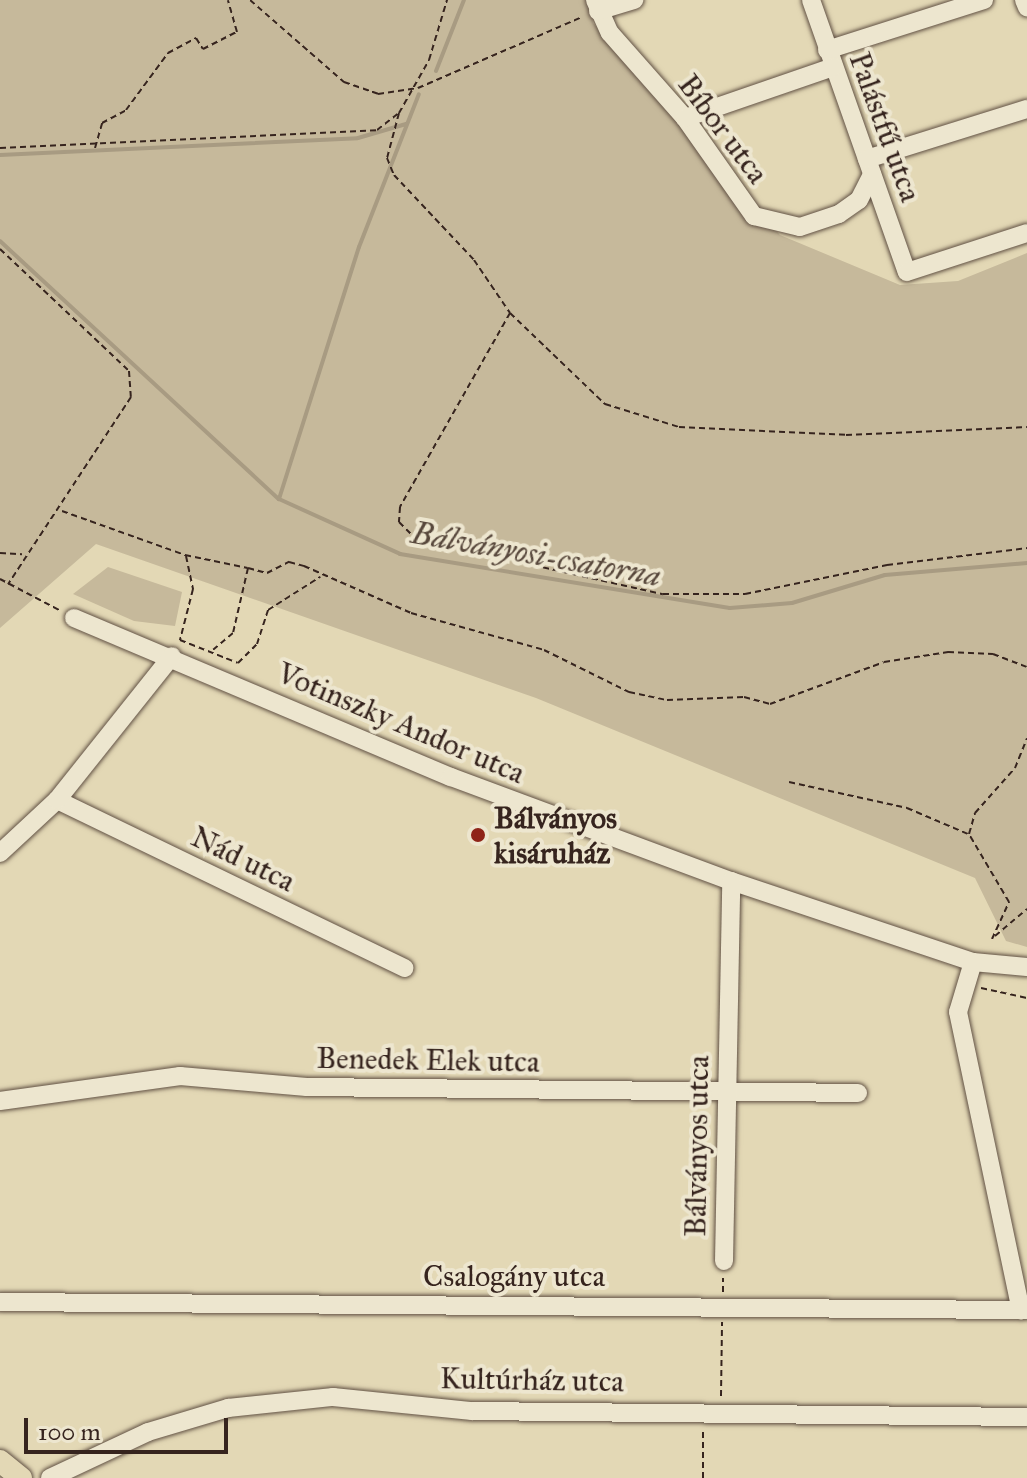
<!DOCTYPE html>
<meta charset="utf-8">
<style>
body{margin:0}
#map{position:relative;width:1027px;height:1478px;overflow:hidden;background:#e3d8b5;font-family:"IM FELL Great Primer",serif}
div>[style]{position:absolute}
[style*='--x']{left:calc(var(--x)*1px);top:calc(var(--y)*1px);width:calc(var(--w)*1px);rotate:calc(var(--a)*1deg)}
.green>*{inset:0;background:#c6b99b}
.stream>*{height:4px;margin:-2px;padding:0 2px;transform-origin:2px;border-radius:2px;background:#a89b82}
.path>*{height:2px;margin-top:-1px;transform-origin:0;background:repeating-linear-gradient(90deg,#36241e 0 6px,transparent 0 10px)}
.roads{filter:drop-shadow(0 0 2px #615144) drop-shadow(0 0 2px #615144)}
.minor>*{height:18px;margin:-9px;padding:0 9px;transform-origin:9px;border-radius:9px;background:#ede6cf}
.major>*{height:22px;margin:-11px;padding:0 11px;transform-origin:11px;border-radius:11px;background:#e3d8b5}
.dots>*{width:22px;height:22px;translate:-50% -50%;box-sizing:border-box;border:4px solid #ede6cf;border-radius:50%}
span{translate:-50% -50%;white-space:nowrap;text-align:center;line-height:1.15;-webkit-text-stroke:8px #ede6cf;paint-order:stroke}
.street-label{font-size:30px;color:#36241e}
.poi-label{font-size:30px;color:#36241e;font-weight:700}
.left{translate:0 -50%;text-align:left}
.water-label{font-size:32px;color:#58483c;font-style:italic}
.scale{position:absolute;left:24px;top:1418px;width:204px;height:36px;box-sizing:border-box;border:4px solid #36241e;border-top:0;padding-left:10px;font-size:24px;line-height:28px;white-space:nowrap;color:#36241e;-webkit-text-stroke:6px #ede6cf;paint-order:stroke}
</style>
<div id="map">
<div class="green">
<div style="clip-path:polygon(0 0,588px 0,593px 23px,780px 235px,900px 285px,958px 281px,1027px 253px,1027px 947px,1006px 941px,975px 878px,536px 698px,96px 544px,0 628px)"></div>
<div style="clip-path:polygon(108px 567px,182px 592px,175px 626px,134px 621px,73px 594px)"></div>
</div>
<div class="stream">
<div style="--x:436;--y:71;--w:76;--a:-68.5"></div>
<div style="--x:0;--y:155;--w:358;--a:-2.7"></div>
<div style="--x:358;--y:138;--w:50;--a:-16.3"></div>
<div style="--x:0;--y:241;--w:380;--a:42.8"></div>
<div style="--x:279;--y:499;--w:133;--a:24.4"></div>
<div style="--x:400;--y:554;--w:334;--a:9.3"></div>
<div style="--x:730;--y:608;--w:62;--a:-4.6"></div>
<div style="--x:792;--y:603;--w:97;--a:-16.8"></div>
<div style="--x:885;--y:575;--w:143;--a:-4.8"></div>
<div style="--x:279;--y:499;--w:264;--a:-72.4"></div>
<div style="--x:359;--y:247;--w:164;--a:-68.6"></div>
</div>
<div class="path">
<div style="--x:250;--y:0;--w:125;--a:41.1"></div>
<div style="--x:344;--y:82;--w:36;--a:19"></div>
<div style="--x:378;--y:94;--w:40;--a:-8.5"></div>
<div style="--x:418;--y:88;--w:179;--a:-23.4"></div>
<div style="--x:399;--y:113;--w:47;--a:104.9"></div>
<div style="--x:387;--y:158;--w:18;--a:68"></div>
<div style="--x:394;--y:175;--w:117;--a:46.7"></div>
<div style="--x:474;--y:260;--w:64;--a:55.8"></div>
<div style="--x:510;--y:313;--w:223;--a:119.6"></div>
<div style="--x:400;--y:507;--w:15;--a:94"></div>
<div style="--x:399;--y:522;--w:24;--a:45"></div>
<div style="--x:416;--y:539;--w:253;--a:12.6"></div>
<div style="--x:663;--y:594;--w:82;--a:0"></div>
<div style="--x:745;--y:594;--w:145;--a:-11.5"></div>
<div style="--x:887;--y:565;--w:141;--a:-6.9"></div>
<div style="--x:0;--y:148;--w:377;--a:-2.7"></div>
<div style="--x:377;--y:130;--w:28;--a:-38"></div>
<div style="--x:399;--y:113;--w:61;--a:-60.5"></div>
<div style="--x:429;--y:60;--w:63;--a:-73.3"></div>
<div style="--x:95;--y:148;--w:26;--a:-74"></div>
<div style="--x:102;--y:123;--w:27;--a:-28"></div>
<div style="--x:126;--y:110;--w:71;--a:-53.6"></div>
<div style="--x:168;--y:53;--w:32;--a:-28"></div>
<div style="--x:196;--y:38;--w:13;--a:58"></div>
<div style="--x:203;--y:49;--w:38;--a:-27"></div>
<div style="--x:237;--y:32;--w:33;--a:-106"></div>
<div style="--x:0;--y:249;--w:178;--a:43.4"></div>
<div style="--x:129;--y:371;--w:26;--a:86"></div>
<div style="--x:131;--y:397;--w:224;--a:123.3"></div>
<div style="--x:510;--y:313;--w:132;--a:43.8"></div>
<div style="--x:605;--y:404;--w:77;--a:17.3"></div>
<div style="--x:679;--y:427;--w:167;--a:2.7"></div>
<div style="--x:846;--y:435;--w:181;--a:-2.5"></div>
<div style="--x:62;--y:511;--w:131;--a:19.7"></div>
<div style="--x:185;--y:555;--w:64;--a:11.7"></div>
<div style="--x:248;--y:568;--w:67;--a:103"></div>
<div style="--x:233;--y:633;--w:26;--a:140"></div>
<div style="--x:0;--y:553;--w:22;--a:3"></div>
<div style="--x:186;--y:556;--w:34;--a:78"></div>
<div style="--x:193;--y:589;--w:53;--a:104.3"></div>
<div style="--x:180;--y:640;--w:62;--a:21.6"></div>
<div style="--x:238;--y:663;--w:27;--a:-45"></div>
<div style="--x:257;--y:644;--w:36;--a:-72"></div>
<div style="--x:268;--y:610;--w:62;--a:-32.4"></div>
<div style="--x:248;--y:568;--w:20;--a:15"></div>
<div style="--x:267;--y:573;--w:25;--a:-27"></div>
<div style="--x:289;--y:562;--w:16;--a:15"></div>
<div style="--x:304;--y:566;--w:117;--a:23.7"></div>
<div style="--x:411;--y:613;--w:138;--a:15.5"></div>
<div style="--x:544;--y:650;--w:95;--a:26.3"></div>
<div style="--x:629;--y:692;--w:39;--a:12"></div>
<div style="--x:667;--y:700;--w:77;--a:-2.2"></div>
<div style="--x:744;--y:697;--w:27;--a:15"></div>
<div style="--x:770;--y:704;--w:121;--a:-20.2"></div>
<div style="--x:884;--y:662;--w:65;--a:-8.9"></div>
<div style="--x:948;--y:652;--w:45;--a:2.5"></div>
<div style="--x:993;--y:654;--w:36;--a:21"></div>
<div style="--x:0;--y:579;--w:67;--a:27.7"></div>
<div style="--x:789;--y:782;--w:121;--a:12.4"></div>
<div style="--x:907;--y:808;--w:66;--a:23.1"></div>
<div style="--x:995;--y:936;--w:42;--a:-40.2"></div>
<div style="--x:992;--y:939;--w:41;--a:-65.3"></div>
<div style="--x:1009;--y:902;--w:79;--a:-120.5"></div>
<div style="--x:969;--y:834;--w:22;--a:-74"></div>
<div style="--x:975;--y:813;--w:60;--a:-48.4"></div>
<div style="--x:1015;--y:768;--w:32;--a:-68"></div>
<div style="--x:981;--y:988;--w:47;--a:12.3"></div>
<div style="--x:723;--y:1292;--w:14;--a:-90"></div>
<div style="--x:721;--y:1396;--w:74;--a:-89.2"></div>
<div style="--x:703;--y:1478;--w:50;--a:-90"></div>
</div>
<div class="roads">
<div class="minor">
<div style="--x:595;--y:0;--w:36;--a:66"></div>
<div style="--x:610;--y:33;--w:113;--a:48.6"></div>
<div style="--x:685;--y:118;--w:120;--a:54.9"></div>
<div style="--x:754;--y:216;--w:47;--a:13.4"></div>
<div style="--x:800;--y:227;--w:41;--a:-18.4"></div>
<div style="--x:839;--y:214;--w:24;--a:-35"></div>
<div style="--x:859;--y:200;--w:29;--a:-63"></div>
<div style="--x:811;--y:0;--w:288;--a:70.6"></div>
<div style="--x:907;--y:272;--w:126;--a:-18"></div>
<div style="--x:1024;--y:0;--w:8;--a:67"></div>
<div style="--x:598;--y:11;--w:38;--a:-17"></div>
<div style="--x:827;--y:50;--w:165;--a:-17.7"></div>
<div style="--x:685;--y:118;--w:157;--a:-19"></div>
<div style="--x:867;--y:159;--w:168;--a:-17.4"></div>
<div style="--x:74;--y:618;--w:409;--a:22.9"></div>
<div style="--x:451;--y:777;--w:299;--a:20.4"></div>
<div style="--x:731;--y:881;--w:255;--a:18.5"></div>
<div style="--x:973;--y:962;--w:54;--a:5.3"></div>
<div style="--x:57;--y:800;--w:386;--a:25.8"></div>
<div style="--x:0;--y:853;--w:78;--a:-42.9"></div>
<div style="--x:57;--y:800;--w:184;--a:-51.4"></div>
<div style="--x:973;--y:962;--w:52;--a:106.7"></div>
<div style="--x:958;--y:1012;--w:305;--a:78.1"></div>
<div style="--x:0;--y:1101;--w:182;--a:-7.9"></div>
<div style="--x:180;--y:1076;--w:127;--a:5"></div>
<div style="--x:307;--y:1087;--w:551;--a:0.62"></div>
<div style="--x:724;--y:1261;--w:380;--a:-88.9"></div>
<div style="--x:0;--y:1302;--w:1027;--a:0.45"></div>
<div style="--x:50;--y:1478;--w:108;--a:-25.1"></div>
<div style="--x:148;--y:1432;--w:84;--a:-16.7"></div>
<div style="--x:228;--y:1408;--w:106;--a:-6"></div>
<div style="--x:333;--y:1397;--w:140;--a:5.8"></div>
<div style="--x:472;--y:1411;--w:555;--a:0.62"></div>
</div>
<div class="major">
<div style="--x:0;--y:1461;--w:27;--a:39"></div>
</div>
</div>
<div class="dots">
<div style="left:478px;top:835px;background:#8f2418"></div>
</div>
<div class="street-label">
<span style="left:885px;top:127px;rotate:70deg">Palástfű utca</span>
<span style="left:723px;top:129px;rotate:53deg">Bíbor utca</span>
<span style="left:401px;top:723px;rotate:23deg">Votinszky Andor utca</span>
<span style="left:243px;top:859px;rotate:26deg">Nád utca</span>
<span style="left:428px;top:1060px;rotate:1deg">Benedek Elek utca</span>
<span style="left:697px;top:1146px;rotate:-89deg">Bálványos utca</span>
<span style="left:514px;top:1276px">Csalogány utca</span>
<span style="left:532px;top:1380px;rotate:1deg">Kultúrház utca</span>
</div>
<div class="poi-label">
<span class="left" style="left:494px;top:835px">Bálványos<br>kisáruház</span>
</div>
<div class="water-label">
<span style="left:536px;top:555px;rotate:10deg">Bálványosi-csatorna</span>
</div>
<div class="scale">100 m</div>
</div>
